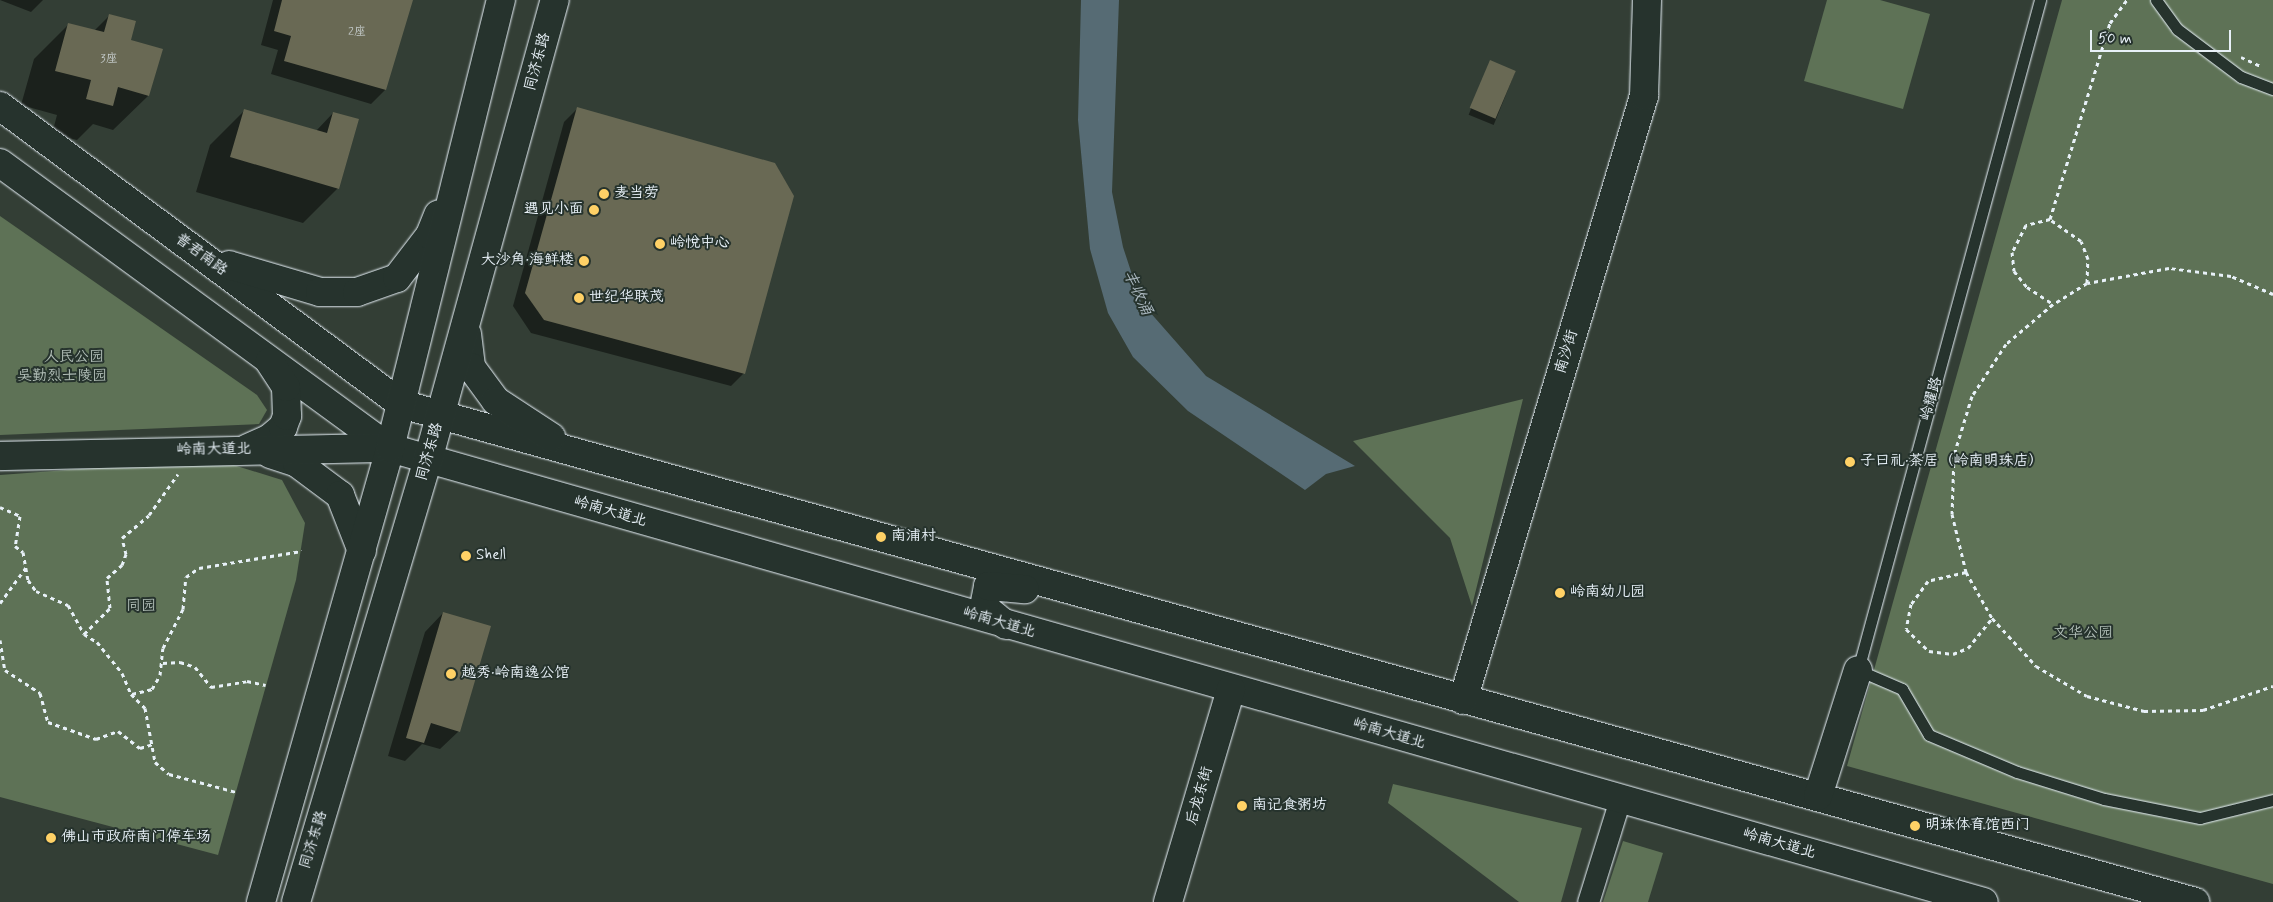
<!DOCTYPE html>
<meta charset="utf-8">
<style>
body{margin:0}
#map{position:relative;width:2273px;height:902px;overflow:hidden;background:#333e35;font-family:Mynerve,"LXGW WenKai TC",sans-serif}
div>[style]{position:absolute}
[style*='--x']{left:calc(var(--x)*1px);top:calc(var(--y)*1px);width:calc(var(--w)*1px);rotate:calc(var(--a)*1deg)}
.green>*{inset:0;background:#5e7256}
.water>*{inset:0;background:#566b74}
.shadow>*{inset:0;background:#0007;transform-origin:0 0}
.building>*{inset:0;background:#696954;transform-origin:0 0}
.path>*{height:3px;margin-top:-1.5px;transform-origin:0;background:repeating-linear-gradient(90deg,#e8f1f8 0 4px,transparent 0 8px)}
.roads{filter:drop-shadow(0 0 1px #e8f1f8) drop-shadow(0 0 1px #e8f1f8)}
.lane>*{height:11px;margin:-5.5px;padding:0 5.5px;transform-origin:5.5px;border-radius:5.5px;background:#26332d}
.street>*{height:21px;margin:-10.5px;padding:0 10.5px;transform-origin:10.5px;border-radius:10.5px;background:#26332d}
.secondary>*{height:28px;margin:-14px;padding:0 14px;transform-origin:14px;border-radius:14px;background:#26332d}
.dots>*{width:14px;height:14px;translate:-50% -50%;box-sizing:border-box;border:2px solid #26332d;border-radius:50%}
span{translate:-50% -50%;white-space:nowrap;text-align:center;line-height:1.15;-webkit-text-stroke:4px #26332d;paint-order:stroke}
.number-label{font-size:12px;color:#c8cfcf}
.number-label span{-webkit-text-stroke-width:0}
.street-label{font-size:15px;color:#e8f1f8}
.poi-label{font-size:15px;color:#e8f1f8}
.left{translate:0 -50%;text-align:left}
.right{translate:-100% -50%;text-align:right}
.park-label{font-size:15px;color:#b1beb7}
.water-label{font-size:16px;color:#aebbc3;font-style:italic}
.scale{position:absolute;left:2090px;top:30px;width:141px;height:22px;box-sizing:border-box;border:2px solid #e8f1f8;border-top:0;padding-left:6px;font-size:15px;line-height:18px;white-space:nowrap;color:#e8f1f8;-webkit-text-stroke:4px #26332d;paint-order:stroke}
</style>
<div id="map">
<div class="green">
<div style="clip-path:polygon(1827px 0,1880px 0,1930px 14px,1903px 109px,1804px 81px)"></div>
<div style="clip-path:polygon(2062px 0,2273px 0,2273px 884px,1847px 766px)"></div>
<div style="clip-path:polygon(0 216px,257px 395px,267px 410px,259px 424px,0 435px)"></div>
<div style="clip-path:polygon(1523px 399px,1472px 606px,1450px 538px,1353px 441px)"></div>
<div style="clip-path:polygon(214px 459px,282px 480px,305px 523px,296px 580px,218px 855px,0 797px,0 475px)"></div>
<div style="clip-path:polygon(1393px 784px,1582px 828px,1561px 902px,1519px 902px,1388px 803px)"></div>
<div style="clip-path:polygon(1623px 841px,1663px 853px,1648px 902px,1603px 902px)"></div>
</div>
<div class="water">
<div style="clip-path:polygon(1081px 0,1119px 0,1112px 192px,1123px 247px,1141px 302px,1206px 376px,1355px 466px,1326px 474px,1305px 490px,1188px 411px,1133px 357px,1108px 313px,1090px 249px,1078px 120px)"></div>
</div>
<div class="shadow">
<div style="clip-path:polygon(0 0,43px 0,31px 12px)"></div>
<div style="clip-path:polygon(273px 0,411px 0,385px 90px,371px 104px,271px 74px,278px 50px,261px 45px)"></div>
<div style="clip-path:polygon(110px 15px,130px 41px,148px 96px,113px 130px,93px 124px,77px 140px,52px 134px,57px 115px,21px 105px,34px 59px,69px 24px,94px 31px)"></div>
<div style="left:1490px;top:62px;width:27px;height:57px;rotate:22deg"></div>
<div style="clip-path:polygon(577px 109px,744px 373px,731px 386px,531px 333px,513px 306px,564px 122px)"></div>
<div style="clip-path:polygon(245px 110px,316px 131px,333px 113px,338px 188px,303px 223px,196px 192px,210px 145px)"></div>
<div style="clip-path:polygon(443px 613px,459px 731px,440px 749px,422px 744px,405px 761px,388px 756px,425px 632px)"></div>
</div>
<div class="building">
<div style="clip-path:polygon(282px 0,413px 0,386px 90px,284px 61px,291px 36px,274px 31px)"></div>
<div style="clip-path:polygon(109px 14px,136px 21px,131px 40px,163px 49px,149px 96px,118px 87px,113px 106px,86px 99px,91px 80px,55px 71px,68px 23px,104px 32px)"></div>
<div style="left:1490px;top:60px;width:28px;height:52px;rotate:23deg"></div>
<div style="clip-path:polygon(577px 107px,775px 163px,794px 196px,745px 374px,544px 320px,525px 293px)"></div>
<div style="clip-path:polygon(244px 109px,327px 133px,333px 112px,359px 119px,339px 189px,230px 157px)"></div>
<div style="clip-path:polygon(443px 612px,491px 626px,460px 732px,431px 723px,424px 743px,406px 738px)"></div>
</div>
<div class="path">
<div style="--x:2241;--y:57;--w:23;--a:25"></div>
<div style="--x:2050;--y:219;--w:25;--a:166"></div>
<div style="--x:2026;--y:225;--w:30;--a:117"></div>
<div style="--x:2012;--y:252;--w:19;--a:84"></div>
<div style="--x:2014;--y:271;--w:21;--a:51"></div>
<div style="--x:2027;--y:287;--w:31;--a:33"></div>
<div style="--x:2087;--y:283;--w:24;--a:-88"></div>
<div style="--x:2088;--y:259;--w:19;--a:-111"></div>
<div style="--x:2081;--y:241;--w:38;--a:-145"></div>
<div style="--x:2050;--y:219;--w:205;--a:-73"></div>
<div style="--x:2110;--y:23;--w:29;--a:-54"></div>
<div style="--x:2273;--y:294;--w:46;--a:-156.8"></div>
<div style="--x:2231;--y:276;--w:63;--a:-172.6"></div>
<div style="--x:2169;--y:268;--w:83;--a:169.6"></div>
<div style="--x:2087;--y:283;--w:40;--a:148"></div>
<div style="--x:2053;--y:304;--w:62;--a:139.6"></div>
<div style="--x:2006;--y:344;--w:62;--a:123.2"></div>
<div style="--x:1972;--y:396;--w:62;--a:107"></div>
<div style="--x:1954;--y:455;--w:59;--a:91.9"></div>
<div style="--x:1952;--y:514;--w:60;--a:76.4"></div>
<div style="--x:1966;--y:572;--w:53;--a:60.5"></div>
<div style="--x:1992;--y:618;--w:65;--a:47.5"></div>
<div style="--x:2036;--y:666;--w:59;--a:30.5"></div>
<div style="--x:2087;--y:696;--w:59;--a:14.7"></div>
<div style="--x:2144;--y:711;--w:59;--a:-1"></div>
<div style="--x:2203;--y:710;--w:74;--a:-18.9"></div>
<div style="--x:0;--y:507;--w:22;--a:24"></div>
<div style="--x:20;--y:516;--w:30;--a:99"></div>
<div style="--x:15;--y:546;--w:10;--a:37"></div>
<div style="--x:23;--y:552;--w:28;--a:80"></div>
<div style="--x:28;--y:580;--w:14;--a:54"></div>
<div style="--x:36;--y:591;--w:35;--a:24"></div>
<div style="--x:68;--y:605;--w:33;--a:61"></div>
<div style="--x:84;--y:634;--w:15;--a:32"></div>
<div style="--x:97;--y:642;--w:40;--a:51"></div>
<div style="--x:122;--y:673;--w:23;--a:67"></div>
<div style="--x:131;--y:694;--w:20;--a:45"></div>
<div style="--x:145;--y:708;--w:55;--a:79.5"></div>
<div style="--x:155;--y:762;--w:18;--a:41"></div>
<div style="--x:169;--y:774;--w:69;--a:15"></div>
<div style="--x:1966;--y:572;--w:39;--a:167"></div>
<div style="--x:1928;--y:581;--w:29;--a:126"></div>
<div style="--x:1911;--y:604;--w:25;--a:101"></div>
<div style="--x:1906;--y:629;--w:32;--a:44"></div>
<div style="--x:1929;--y:651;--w:24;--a:7"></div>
<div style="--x:1953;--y:654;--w:16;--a:-22"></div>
<div style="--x:1968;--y:648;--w:38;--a:-51"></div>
<div style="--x:0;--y:603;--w:46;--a:-53.9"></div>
<div style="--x:84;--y:634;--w:37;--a:-45"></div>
<div style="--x:110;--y:608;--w:30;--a:-96"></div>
<div style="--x:107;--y:578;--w:20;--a:-41"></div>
<div style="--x:122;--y:565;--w:12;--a:-70"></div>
<div style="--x:126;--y:554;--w:16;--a:-104"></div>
<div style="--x:122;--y:538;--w:35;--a:-40"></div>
<div style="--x:149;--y:515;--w:50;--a:-54.7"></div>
<div style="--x:0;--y:640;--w:30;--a:81"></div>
<div style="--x:5;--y:670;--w:42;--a:33.3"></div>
<div style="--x:40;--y:693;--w:30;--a:75"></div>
<div style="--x:48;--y:722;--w:51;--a:19.5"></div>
<div style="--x:96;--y:739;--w:23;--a:-20"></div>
<div style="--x:118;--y:731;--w:28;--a:38"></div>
<div style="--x:140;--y:748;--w:14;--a:-17"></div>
<div style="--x:163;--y:663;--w:17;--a:-3"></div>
<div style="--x:180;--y:662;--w:16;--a:18"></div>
<div style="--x:195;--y:667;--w:26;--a:51"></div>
<div style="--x:211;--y:687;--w:36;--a:-9"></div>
<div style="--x:247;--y:681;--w:19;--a:12"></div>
<div style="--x:132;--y:694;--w:21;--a:-14"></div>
<div style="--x:152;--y:689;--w:16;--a:-60"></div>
<div style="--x:160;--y:675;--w:27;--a:-84"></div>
<div style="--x:163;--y:648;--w:44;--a:-62.9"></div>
<div style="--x:183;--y:609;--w:32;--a:-85"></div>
<div style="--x:186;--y:577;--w:16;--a:-35"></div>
<div style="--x:199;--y:568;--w:104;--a:-9.4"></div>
</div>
<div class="roads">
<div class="lane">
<div style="--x:2040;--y:0;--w:694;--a:105.2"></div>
<div style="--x:1858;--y:670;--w:48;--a:23.4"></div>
<div style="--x:1902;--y:689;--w:53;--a:59.6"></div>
<div style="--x:1929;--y:735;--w:95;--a:22.8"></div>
<div style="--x:2017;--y:772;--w:91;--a:17.2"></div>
<div style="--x:2104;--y:799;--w:98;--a:11.2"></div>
<div style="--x:2200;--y:818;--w:75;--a:-13.9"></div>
<div style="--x:2156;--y:0;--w:36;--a:54"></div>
<div style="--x:2177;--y:29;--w:80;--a:36.9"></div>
<div style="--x:2241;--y:77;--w:34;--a:21"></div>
</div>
<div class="street">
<div style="--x:1588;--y:902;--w:108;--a:-72.7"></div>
</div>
<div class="secondary">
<div style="--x:0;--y:106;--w:500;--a:36.6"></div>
<div style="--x:401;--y:404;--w:1862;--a:15.51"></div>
<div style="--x:0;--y:163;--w:483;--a:36.2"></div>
<div style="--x:229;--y:265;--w:95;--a:16.5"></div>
<div style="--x:320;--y:292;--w:37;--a:0"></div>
<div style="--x:357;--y:292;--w:42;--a:-19.3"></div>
<div style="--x:397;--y:278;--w:54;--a:-52.5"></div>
<div style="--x:430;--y:235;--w:22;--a:-68"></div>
<div style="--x:467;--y:334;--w:33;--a:83"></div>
<div style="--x:471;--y:367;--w:42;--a:53.7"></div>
<div style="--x:496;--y:401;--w:66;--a:33.2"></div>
<div style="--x:248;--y:448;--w:24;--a:-24"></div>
<div style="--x:270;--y:438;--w:17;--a:-40"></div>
<div style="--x:283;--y:427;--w:12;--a:-70"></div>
<div style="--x:287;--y:416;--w:29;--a:-92"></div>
<div style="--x:286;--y:387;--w:30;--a:-123"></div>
<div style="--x:270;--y:454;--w:28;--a:18"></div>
<div style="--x:297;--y:463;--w:54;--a:36.7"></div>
<div style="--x:340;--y:495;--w:60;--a:68.6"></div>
<div style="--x:0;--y:456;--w:390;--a:-1.2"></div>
<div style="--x:390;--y:448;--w:1657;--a:15.9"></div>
<div style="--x:1006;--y:625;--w:28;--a:-141"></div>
<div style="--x:984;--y:607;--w:21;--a:-79"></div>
<div style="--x:988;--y:586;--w:37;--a:5"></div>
<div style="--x:1463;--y:700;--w:631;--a:-73.32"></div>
<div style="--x:1644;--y:96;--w:96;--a:-88.2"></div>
<div style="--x:1818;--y:796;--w:132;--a:-72.4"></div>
<div style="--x:261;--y:902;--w:472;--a:-74.1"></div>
<div style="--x:390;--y:448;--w:462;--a:-76.1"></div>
<div style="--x:296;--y:902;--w:461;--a:-73.4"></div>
<div style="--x:428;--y:460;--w:477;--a:-74.6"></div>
<div style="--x:1168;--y:902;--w:222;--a:-73.5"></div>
</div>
</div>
<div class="dots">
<div style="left:604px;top:194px;background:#ffd166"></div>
<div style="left:594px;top:210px;background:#ffd166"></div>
<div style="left:660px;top:244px;background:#ffd166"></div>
<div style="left:584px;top:261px;background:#ffd166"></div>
<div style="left:579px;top:298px;background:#ffd166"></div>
<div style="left:1850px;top:462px;background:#ffd166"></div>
<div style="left:881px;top:537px;background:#ffd166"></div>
<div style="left:466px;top:556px;background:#ffd166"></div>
<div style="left:1560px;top:593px;background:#ffd166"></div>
<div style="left:451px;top:674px;background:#ffd166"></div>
<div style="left:1242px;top:806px;background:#ffd166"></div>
<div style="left:1915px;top:826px;background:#ffd166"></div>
<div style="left:51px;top:838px;background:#ffd166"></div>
</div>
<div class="number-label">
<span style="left:357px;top:33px">2座</span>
<span style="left:109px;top:60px">3座</span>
</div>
<div class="street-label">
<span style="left:538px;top:62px;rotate:-75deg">同济东路</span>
<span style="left:201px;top:255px;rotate:36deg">普君南路</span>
<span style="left:1567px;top:352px;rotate:-73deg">南沙街</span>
<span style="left:1932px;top:399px;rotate:-75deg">岭耀路</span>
<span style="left:214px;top:450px;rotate:-1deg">岭南大道北</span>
<span style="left:430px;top:452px;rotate:-74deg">同济东路</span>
<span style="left:610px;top:512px;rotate:16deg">岭南大道北</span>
<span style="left:999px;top:623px;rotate:16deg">岭南大道北</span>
<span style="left:1389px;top:734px;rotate:16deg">岭南大道北</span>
<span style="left:1200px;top:796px;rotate:-74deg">后龙东街</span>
<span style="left:314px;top:840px;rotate:-73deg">同济东路</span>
<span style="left:1779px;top:844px;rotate:16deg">岭南大道北</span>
</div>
<div class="poi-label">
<span class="left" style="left:614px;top:194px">麦当劳</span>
<span class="right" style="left:584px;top:210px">遇见小面</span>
<span class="left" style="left:670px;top:244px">岭悦中心</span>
<span class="right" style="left:574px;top:261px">大沙角·海鲜楼</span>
<span class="left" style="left:589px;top:298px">世纪华联茂</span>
<span class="left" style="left:1860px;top:462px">子曰礼·茶居（岭南明珠店）</span>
<span class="left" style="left:891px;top:537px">南浦村</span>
<span class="left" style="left:476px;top:556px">Shell</span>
<span class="left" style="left:1570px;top:593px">岭南幼儿园</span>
<span class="left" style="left:461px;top:674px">越秀·岭南逸公馆</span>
<span class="left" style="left:1252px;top:806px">南记食粥坊</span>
<span class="left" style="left:1925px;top:826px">明珠体育馆西门</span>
<span class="left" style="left:61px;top:838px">佛山市政府南门停车场</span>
</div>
<div class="park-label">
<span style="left:74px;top:358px">人民公园</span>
<span style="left:62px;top:377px">吴勤烈士陵园</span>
<span style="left:141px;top:607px">同园</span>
<span style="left:2083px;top:634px">文华公园</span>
</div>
<div class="water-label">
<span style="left:1137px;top:293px;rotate:65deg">丰收涌</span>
</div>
<div class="scale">50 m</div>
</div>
